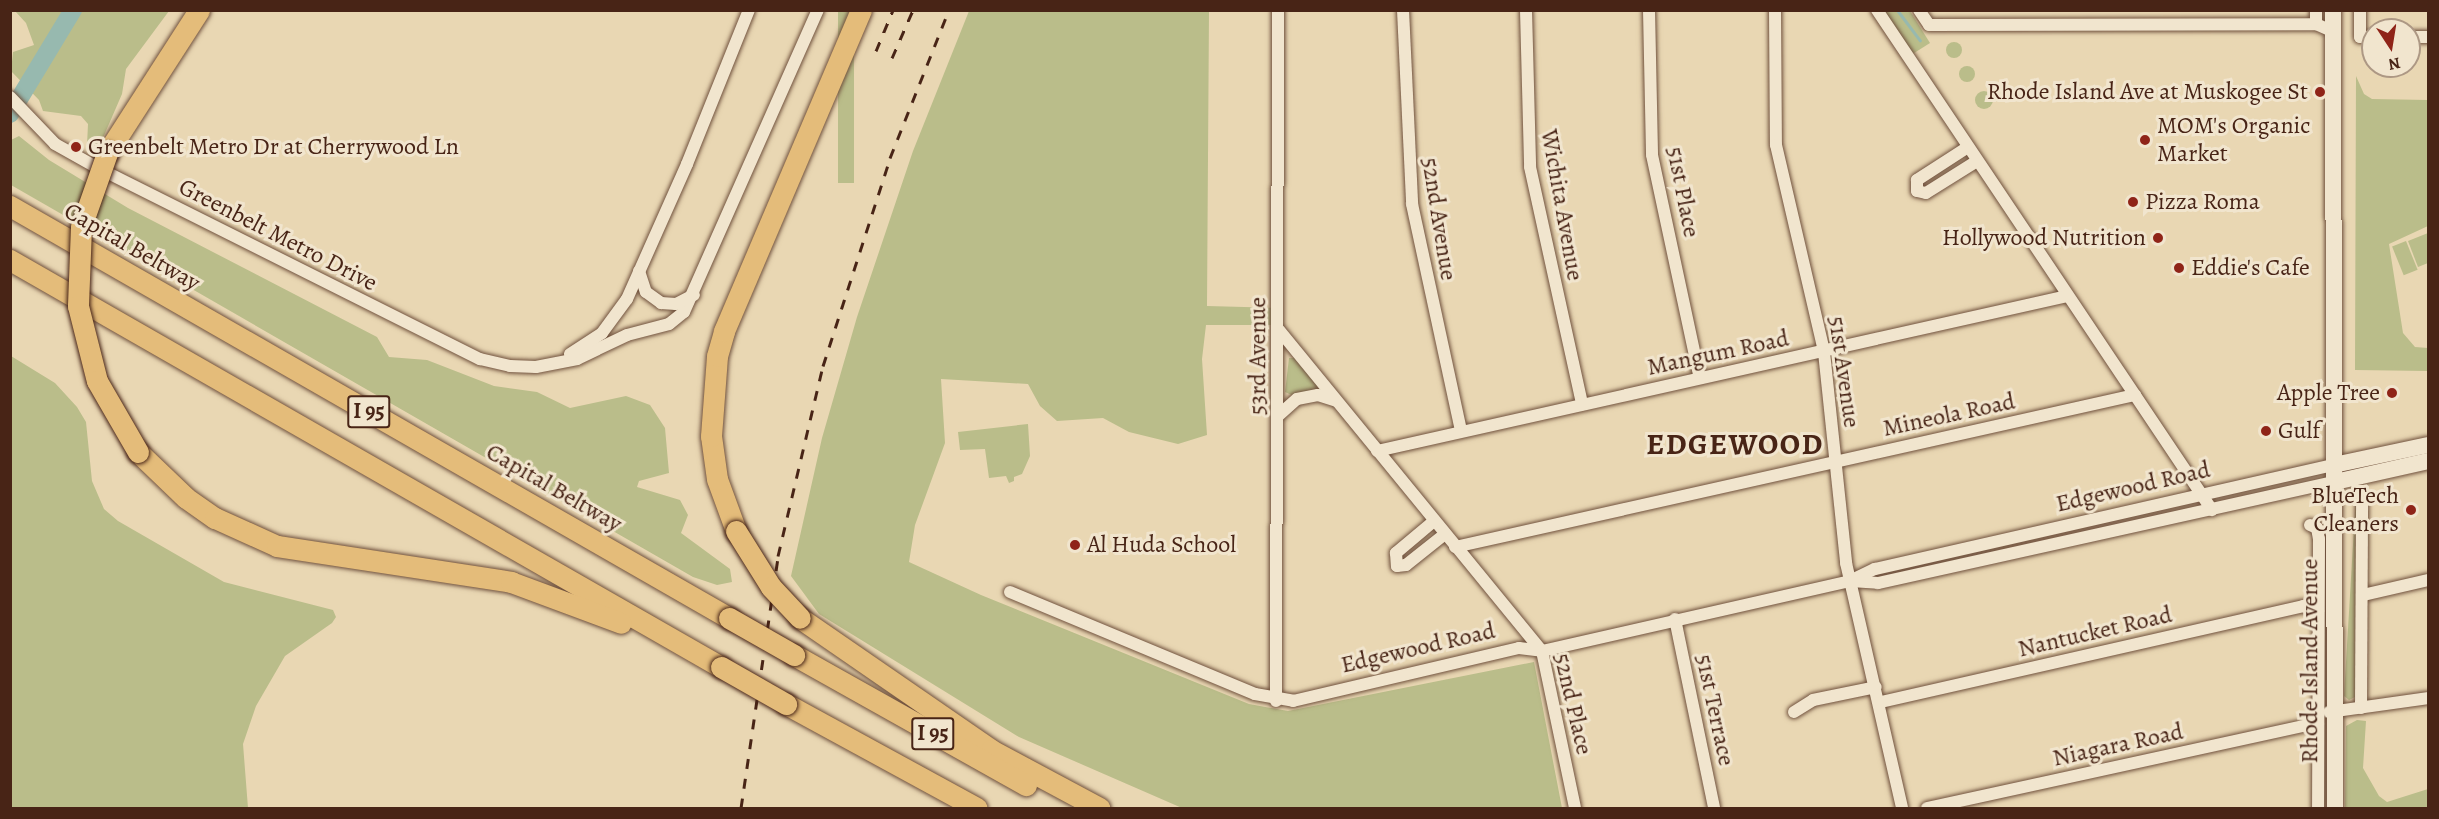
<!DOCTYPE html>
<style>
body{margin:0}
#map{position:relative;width:2439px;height:819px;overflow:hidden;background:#e9d7b3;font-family:Alegreya,serif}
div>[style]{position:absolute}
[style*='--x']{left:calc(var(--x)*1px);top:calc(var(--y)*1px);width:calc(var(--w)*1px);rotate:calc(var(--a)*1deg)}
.green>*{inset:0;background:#babd8a;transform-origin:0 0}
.round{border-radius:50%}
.stream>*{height:3px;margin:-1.5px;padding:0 1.5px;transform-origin:1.5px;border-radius:1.5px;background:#97b9af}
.river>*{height:18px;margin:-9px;padding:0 9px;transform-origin:9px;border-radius:9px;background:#97b9af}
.roads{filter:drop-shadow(0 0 2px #70513d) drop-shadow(0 0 2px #70513d)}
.street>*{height:12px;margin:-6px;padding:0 6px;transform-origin:6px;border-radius:6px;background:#f1e5ce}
.secondary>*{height:16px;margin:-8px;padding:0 8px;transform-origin:8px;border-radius:8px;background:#f1e5ce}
.highway>*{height:21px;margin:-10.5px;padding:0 10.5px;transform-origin:10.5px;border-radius:10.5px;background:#e4bc7a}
.rail>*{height:3px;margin-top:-1.5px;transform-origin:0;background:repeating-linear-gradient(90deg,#482416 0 10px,transparent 0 20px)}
.bridges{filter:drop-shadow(0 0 2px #482416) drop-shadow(0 0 2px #482416)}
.highway-bridge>*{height:21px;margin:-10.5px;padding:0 10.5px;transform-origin:10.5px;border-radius:10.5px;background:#e4bc7a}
.dots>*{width:16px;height:16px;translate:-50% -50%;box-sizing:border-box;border:3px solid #f1e5ce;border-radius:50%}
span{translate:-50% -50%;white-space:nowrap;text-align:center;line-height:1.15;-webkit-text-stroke:6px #f1e5ce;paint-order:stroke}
.shield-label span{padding:2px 4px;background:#f1e5ce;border:2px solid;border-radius:4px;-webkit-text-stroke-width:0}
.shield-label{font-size:22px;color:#482416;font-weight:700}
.poi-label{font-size:24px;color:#482416}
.right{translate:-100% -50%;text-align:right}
.left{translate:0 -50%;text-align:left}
.street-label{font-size:24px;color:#482416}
.district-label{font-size:30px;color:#482416;font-weight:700;letter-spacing:1.5px}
.frame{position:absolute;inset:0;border:12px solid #482416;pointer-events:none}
.north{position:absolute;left:2361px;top:18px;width:60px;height:60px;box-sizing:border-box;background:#f1e5ce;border:2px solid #ad9884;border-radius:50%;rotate:168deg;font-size:16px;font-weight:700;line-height:24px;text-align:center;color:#482416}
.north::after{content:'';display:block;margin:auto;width:21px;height:27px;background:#8f2418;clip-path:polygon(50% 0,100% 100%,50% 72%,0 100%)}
</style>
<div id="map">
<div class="green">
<div style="clip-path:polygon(15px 11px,169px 11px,126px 69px,122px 94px,99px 147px,92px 151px,87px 145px,88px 124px,81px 116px,43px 111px,39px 100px,11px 71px,13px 52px,34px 45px,26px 23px)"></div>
<div style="left:838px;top:11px;width:16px;height:172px"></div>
<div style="clip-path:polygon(969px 11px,1209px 11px,1207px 306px,1279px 308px,1279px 325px,1206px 325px,1202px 359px,1207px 435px,1178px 444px,1129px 432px,1103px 418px,1057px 421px,1040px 406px,1028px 384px,941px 379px,945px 443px,915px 525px,909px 562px,981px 595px,1249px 704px,1288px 711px,1534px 662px,1562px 808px,1182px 808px,1019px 737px,819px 614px,791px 576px,822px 438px,857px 317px,913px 151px)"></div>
<div style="clip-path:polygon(1882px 11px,1910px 11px,1930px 43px,1911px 55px)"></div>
<div class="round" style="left:1946px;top:42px;width:16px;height:16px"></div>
<div class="round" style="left:1959px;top:66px;width:16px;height:16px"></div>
<div style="clip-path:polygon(2356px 76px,2364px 94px,2372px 99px,2428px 100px,2428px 226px,2389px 244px,2403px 333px,2415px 347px,2428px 348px,2428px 371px,2355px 370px)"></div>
<div class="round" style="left:1975px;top:91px;width:18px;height:18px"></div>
<div style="clip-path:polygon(19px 136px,49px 160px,128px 208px,377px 337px,389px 357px,427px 360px,494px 386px,537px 392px,570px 408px,626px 396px,650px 405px,665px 428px,669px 473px,639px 481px,637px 487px,680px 500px,688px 515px,681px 533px,730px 569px,732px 582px,717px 585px,693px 577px,11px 185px,11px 140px)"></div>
<div style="clip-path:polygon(2428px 233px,2428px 263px,2418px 267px,2408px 241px)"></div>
<div style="left:2406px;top:241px;width:31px;height:15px;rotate:68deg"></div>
<div style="clip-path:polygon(11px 356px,55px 383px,77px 407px,86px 422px,92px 481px,104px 509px,118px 521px,224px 582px,333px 610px,336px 617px,332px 623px,285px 656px,256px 706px,243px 744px,248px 808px,11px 808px)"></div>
<div style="clip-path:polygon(1289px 358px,1296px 358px,1318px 385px,1316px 389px,1294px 396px,1285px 392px)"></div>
<div style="clip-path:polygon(1028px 424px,1030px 456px,1022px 474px,1014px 477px,1014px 481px,1009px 483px,1006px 476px,989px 478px,985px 449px,960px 450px,958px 432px)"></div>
<div style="clip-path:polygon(2356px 494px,2355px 697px,2349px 700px,2344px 696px)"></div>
<div style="clip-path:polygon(2357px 720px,2366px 721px,2363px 768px,2379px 796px,2387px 802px,2428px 789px,2428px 808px,2345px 808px,2346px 726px)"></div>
</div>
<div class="stream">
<div style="--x:1897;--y:10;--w:38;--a:53"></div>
</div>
<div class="river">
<div style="--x:10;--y:114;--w:122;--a:-58.8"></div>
</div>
<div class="roads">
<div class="street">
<div style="--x:1403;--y:10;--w:194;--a:87.3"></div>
<div style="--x:1412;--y:204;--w:232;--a:77.8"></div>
<div style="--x:1526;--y:10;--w:157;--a:88.5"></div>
<div style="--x:1530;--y:167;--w:243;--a:77.6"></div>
<div style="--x:1649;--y:10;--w:145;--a:88.8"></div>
<div style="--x:1652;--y:155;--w:228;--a:77.9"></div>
<div style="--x:1775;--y:10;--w:135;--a:89.6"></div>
<div style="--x:1776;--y:145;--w:212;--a:76.9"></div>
<div style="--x:1824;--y:352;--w:212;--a:84"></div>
<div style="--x:1846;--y:563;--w:251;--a:77.1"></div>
<div style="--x:1877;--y:10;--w:602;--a:56.18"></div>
<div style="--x:1919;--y:10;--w:18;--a:56"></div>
<div style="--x:1929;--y:25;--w:387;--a:-0.1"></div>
<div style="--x:2316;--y:24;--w:20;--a:24"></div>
<div style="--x:2316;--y:10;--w:14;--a:90"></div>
<div style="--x:2360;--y:10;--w:27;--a:90"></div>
<div style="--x:2360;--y:37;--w:13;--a:0"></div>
<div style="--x:2409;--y:37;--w:19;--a:0"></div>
<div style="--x:10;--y:97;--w:65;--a:46.2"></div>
<div style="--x:55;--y:144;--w:49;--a:29.2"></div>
<div style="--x:98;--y:168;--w:427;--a:26.6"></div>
<div style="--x:480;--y:359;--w:31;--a:13"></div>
<div style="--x:510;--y:366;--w:26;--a:2"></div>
<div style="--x:536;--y:367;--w:42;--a:-11"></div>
<div style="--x:577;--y:359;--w:55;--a:-25.6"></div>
<div style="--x:627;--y:335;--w:43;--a:-14.7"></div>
<div style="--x:669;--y:324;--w:19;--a:-39"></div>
<div style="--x:684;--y:312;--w:330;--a:-66.1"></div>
<div style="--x:1968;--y:147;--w:61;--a:147.1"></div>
<div style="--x:1917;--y:180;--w:11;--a:90"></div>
<div style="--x:1917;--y:191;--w:9;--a:13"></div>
<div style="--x:1926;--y:193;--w:60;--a:-32.1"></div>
<div style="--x:639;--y:271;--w:22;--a:72"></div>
<div style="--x:646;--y:292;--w:19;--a:36"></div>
<div style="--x:661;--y:303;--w:15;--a:4"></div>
<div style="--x:676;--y:304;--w:20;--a:-27"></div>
<div style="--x:1279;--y:330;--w:415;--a:50.7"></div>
<div style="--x:1542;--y:651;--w:160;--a:78.1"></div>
<div style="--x:570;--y:354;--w:38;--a:-33"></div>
<div style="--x:602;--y:333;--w:42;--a:-53.7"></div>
<div style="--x:627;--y:299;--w:148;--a:-66"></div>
<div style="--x:687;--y:164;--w:166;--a:-68.1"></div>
<div style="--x:1279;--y:415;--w:24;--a:-42"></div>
<div style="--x:1297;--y:399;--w:21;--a:-11"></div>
<div style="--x:1318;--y:395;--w:19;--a:18"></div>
<div style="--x:1377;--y:451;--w:707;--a:-12.66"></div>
<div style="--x:1434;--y:521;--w:50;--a:139.9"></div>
<div style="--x:1396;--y:553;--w:13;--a:86"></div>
<div style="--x:1397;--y:566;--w:9;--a:-6"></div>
<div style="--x:1406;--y:565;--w:50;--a:-38.5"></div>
<div style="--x:2310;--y:525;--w:8;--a:23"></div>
<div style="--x:2317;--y:528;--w:11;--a:80"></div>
<div style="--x:2319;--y:539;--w:269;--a:90.2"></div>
<div style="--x:1455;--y:547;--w:697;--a:-12.6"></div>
<div style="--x:1851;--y:581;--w:27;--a:4"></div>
<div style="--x:1878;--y:583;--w:468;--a:-12.5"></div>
<div style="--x:1010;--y:592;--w:265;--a:22.6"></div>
<div style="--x:1255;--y:694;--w:39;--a:10"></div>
<div style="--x:1293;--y:701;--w:232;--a:-13.2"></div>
<div style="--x:1519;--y:648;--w:23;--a:7"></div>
<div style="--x:1542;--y:651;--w:316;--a:-12.8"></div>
<div style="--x:1850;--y:581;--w:28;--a:-26"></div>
<div style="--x:1875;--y:569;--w:471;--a:-12.8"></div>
<div style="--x:2363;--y:595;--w:67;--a:-13"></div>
<div style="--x:1675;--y:619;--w:193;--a:78.3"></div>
<div style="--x:1276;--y:701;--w:691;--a:-89.83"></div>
<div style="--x:1881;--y:702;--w:433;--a:-12.8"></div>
<div style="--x:2303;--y:606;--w:16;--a:18"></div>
<div style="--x:2361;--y:708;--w:205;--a:-89.7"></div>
<div style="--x:1794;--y:712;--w:22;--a:-32"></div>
<div style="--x:1813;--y:700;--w:64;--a:-11.7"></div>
<div style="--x:2329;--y:712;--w:100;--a:-8"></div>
<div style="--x:1927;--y:808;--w:400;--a:-12.3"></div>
</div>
<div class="secondary">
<div style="--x:2333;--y:10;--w:798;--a:89.86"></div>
<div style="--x:2334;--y:465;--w:96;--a:-12"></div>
<div style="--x:2335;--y:482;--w:95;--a:-12.7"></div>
</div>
<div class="highway">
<div style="--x:107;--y:153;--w:170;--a:-57.2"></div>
<div style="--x:10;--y:206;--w:829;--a:29.81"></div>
<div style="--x:10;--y:260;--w:819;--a:29.79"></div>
<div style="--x:138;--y:452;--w:66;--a:43.8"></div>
<div style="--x:186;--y:498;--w:35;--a:35"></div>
<div style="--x:215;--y:518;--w:68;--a:24.3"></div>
<div style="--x:277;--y:546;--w:237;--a:8.7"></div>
<div style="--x:511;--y:582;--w:117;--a:20.4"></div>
<div style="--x:736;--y:531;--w:55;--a:-110.1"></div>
<div style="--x:717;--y:479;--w:43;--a:-97.9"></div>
<div style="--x:711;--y:436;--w:80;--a:-85.7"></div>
<div style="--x:717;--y:356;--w:26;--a:-74"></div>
<div style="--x:724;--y:331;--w:349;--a:-66.9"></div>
<div style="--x:800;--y:618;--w:232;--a:34.6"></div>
<div style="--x:991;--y:750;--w:123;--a:28.2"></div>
<div style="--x:794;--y:655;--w:266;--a:29.3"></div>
<div style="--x:786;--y:704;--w:217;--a:28.6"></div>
</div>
</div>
<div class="rail">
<div style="--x:876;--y:51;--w:44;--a:-67.5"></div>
<div style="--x:892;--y:58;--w:52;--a:-66.4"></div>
<div style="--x:741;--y:808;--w:255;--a:-81.6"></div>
<div style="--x:778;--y:556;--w:195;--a:-76.7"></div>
<div style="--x:823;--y:366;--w:219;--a:-72.1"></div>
<div style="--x:890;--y:158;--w:159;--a:-68.3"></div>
</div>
<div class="bridges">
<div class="highway-bridge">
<div style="--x:107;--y:153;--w:78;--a:109.4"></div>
<div style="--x:81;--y:227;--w:79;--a:92.2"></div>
<div style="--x:78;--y:306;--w:77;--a:75.8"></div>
<div style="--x:97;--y:381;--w:82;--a:60"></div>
<div style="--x:736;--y:531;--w:66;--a:58"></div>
<div style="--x:771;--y:587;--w:42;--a:46.9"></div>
<div style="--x:729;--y:618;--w:75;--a:29.6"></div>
<div style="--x:721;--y:667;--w:75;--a:29.6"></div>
</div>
</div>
<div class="dots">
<div style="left:2320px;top:92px;background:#8f2418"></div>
<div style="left:2145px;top:140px;background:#8f2418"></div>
<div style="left:76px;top:147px;background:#8f2418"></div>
<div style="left:2133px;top:202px;background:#8f2418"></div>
<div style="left:2158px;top:238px;background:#8f2418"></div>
<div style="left:2179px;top:268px;background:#8f2418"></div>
<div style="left:2392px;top:393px;background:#8f2418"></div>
<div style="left:2266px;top:431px;background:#8f2418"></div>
<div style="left:2411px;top:510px;background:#8f2418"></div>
<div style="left:1075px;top:545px;background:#8f2418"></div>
</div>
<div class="shield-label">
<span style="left:369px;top:412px">I 95</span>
<span style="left:933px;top:734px">I 95</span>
</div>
<div class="poi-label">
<span class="right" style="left:2308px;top:92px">Rhode Island Ave at Muskogee St</span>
<span class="left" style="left:2157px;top:140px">MOM's Organic<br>Market</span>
<span class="left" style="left:88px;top:147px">Greenbelt Metro Dr at Cherrywood Ln</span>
<span class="left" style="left:2145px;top:202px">Pizza Roma</span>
<span class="right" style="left:2146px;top:238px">Hollywood Nutrition</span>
<span class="left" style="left:2191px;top:268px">Eddie's Cafe</span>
<span class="right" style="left:2380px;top:393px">Apple Tree</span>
<span class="left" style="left:2278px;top:431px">Gulf</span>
<span class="right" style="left:2399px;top:510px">BlueTech<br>Cleaners</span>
<span class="left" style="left:1087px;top:545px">Al Huda School</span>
</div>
<div class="street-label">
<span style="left:1683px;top:192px;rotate:79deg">51st Place</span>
<span style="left:1562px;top:205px;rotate:80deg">Wichita Avenue</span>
<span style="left:1439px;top:219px;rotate:81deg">52nd Avenue</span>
<span style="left:278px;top:235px;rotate:27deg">Greenbelt Metro Drive</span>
<span style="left:132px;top:247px;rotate:30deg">Capital Beltway</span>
<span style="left:1718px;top:353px;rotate:-12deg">Mangum Road</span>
<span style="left:1258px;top:356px;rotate:-90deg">53rd Avenue</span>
<span style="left:1844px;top:372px;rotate:82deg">51st Avenue</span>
<span style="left:1949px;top:415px;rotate:-12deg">Mineola Road</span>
<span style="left:2133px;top:487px;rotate:-13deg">Edgewood Road</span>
<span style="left:554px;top:488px;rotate:30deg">Capital Beltway</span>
<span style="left:2095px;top:632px;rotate:-13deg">Nantucket Road</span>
<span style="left:1418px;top:648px;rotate:-13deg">Edgewood Road</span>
<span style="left:2310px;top:661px;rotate:-90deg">Rhode Island Avenue</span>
<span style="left:1573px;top:704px;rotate:77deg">52nd Place</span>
<span style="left:1715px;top:710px;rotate:78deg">51st Terrace</span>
<span style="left:2118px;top:745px;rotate:-12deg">Niagara Road</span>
</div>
<div class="district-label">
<span style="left:1735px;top:444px">EDGEWOOD</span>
</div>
<div class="frame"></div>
<div class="north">N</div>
</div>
